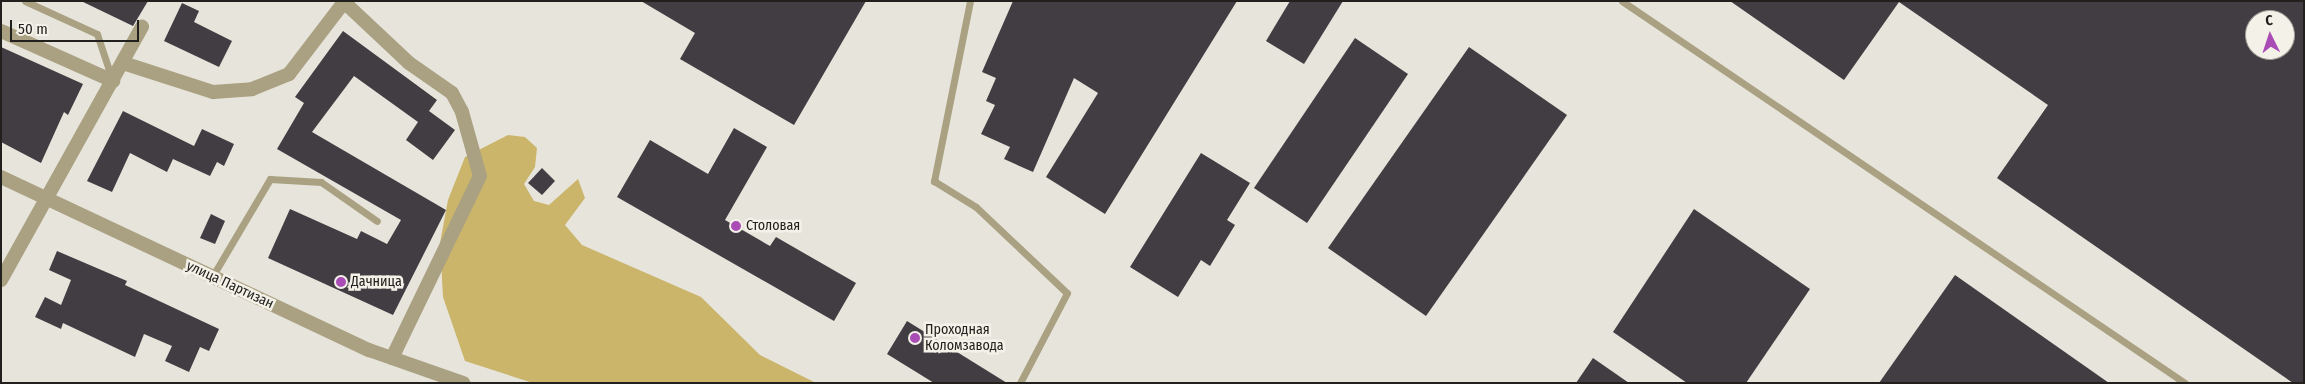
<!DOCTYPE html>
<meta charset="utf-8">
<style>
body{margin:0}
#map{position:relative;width:2305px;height:384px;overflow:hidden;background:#e7e4db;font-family:"Fira Sans Condensed",sans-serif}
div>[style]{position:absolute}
.forest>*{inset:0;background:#cbb56b}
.building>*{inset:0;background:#423d43}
.lane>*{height:7px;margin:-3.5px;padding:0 3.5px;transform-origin:3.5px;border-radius:3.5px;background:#aaa182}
.street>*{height:14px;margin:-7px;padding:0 7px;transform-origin:7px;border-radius:7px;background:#aaa182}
.dots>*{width:14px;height:14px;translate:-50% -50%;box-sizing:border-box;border:2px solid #f4f1e8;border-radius:50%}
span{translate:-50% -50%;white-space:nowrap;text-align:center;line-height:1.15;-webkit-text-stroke:5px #f4f1e8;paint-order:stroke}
.poi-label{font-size:14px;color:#21201d}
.left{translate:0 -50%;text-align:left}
.street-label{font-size:14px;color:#21201d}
.frame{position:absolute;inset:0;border:2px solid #21201d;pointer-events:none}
.north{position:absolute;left:2245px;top:10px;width:50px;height:50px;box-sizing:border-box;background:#f4f1e8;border:1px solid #a09d97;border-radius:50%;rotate:356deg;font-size:14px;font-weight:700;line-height:20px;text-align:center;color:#21201d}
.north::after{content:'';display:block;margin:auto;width:18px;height:22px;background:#a94cb5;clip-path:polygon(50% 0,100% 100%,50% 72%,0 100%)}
.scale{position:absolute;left:10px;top:20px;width:129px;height:22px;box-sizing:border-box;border:2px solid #21201d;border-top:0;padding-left:6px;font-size:15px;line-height:18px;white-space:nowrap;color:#21201d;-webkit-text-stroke:4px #f4f1e8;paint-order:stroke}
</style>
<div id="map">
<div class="forest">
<i style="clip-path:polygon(508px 135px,525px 137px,537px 148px,535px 167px,524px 184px,534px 201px,549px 205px,578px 179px,585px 198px,565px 225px,582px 245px,701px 297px,760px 355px,816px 383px,533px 383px,465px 361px,443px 297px,440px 243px,448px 200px,465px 157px)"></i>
</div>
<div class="building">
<i style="clip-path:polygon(81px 1px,148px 1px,133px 26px)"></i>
<i style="clip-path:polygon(641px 1px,866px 1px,794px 125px,680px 59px,695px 33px)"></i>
<i style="clip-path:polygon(1013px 1px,1237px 1px,1105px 214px,1046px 177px,1098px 93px,1074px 78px,1033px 172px,1004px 159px,1010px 147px,981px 134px,995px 105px,986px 101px,996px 78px,982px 72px)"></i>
<i style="clip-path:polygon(1290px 1px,1343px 1px,1304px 64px,1266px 41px)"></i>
<i style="clip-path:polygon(evenodd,1730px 1px,2304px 1px,2304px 383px,2293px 383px,1997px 178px,2048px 105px,1899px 2px,1844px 80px,1730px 1px,2255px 20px,2285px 20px,2285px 50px,2255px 50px,2255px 20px)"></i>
<i style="clip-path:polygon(182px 3px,199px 11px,194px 22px,232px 41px,219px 67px,164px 41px)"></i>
<i style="clip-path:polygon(343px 31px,437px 100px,429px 111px,455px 130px,433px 160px,406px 140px,418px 122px,354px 76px,312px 132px,446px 210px,393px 315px,268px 258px,290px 209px,357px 239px,361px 231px,387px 244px,401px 220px,277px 149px,304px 103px,295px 97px)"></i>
<i style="clip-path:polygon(1355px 38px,1408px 74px,1307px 223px,1254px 188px)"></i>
<i style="clip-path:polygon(1px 47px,83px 84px,68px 115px,64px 112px,41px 163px,1px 142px)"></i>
<i style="clip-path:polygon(1469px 47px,1567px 115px,1426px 316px,1328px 248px)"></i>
<i style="clip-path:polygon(123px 111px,194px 146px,202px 129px,234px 144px,224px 166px,217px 162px,210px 176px,173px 159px,167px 172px,130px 153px,112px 192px,87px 181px)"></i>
<i style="clip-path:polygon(734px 128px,767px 147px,725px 220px,770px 246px,776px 237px,856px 283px,834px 321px,617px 197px,650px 140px,708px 174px)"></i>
<i style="clip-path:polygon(1201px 153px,1250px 183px,1227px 220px,1235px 225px,1210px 266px,1201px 260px,1178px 297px,1130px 267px)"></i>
<i style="clip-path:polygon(542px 168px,555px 181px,542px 195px,528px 183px)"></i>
<i style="clip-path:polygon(1694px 209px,1810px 289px,1746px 383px,1687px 383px,1613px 332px)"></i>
<i style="clip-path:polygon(211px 214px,225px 221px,215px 244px,200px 238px)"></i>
<i style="clip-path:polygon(57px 251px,127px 281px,125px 285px,219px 329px,209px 351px,200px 347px,189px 372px,165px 361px,172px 346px,144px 334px,135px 357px,63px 323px,61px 329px,35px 317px,45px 297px,61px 305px,71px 280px,49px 270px)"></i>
<i style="clip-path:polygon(1955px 275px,2109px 383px,1879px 383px)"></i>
<i style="clip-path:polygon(907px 321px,1007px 383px,934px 383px,887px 354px)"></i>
<i style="clip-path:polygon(1593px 358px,1629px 383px,1576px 383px)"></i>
</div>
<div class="lane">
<i style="left:25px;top:1px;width:79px;rotate:24.6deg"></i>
<i style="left:97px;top:34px;width:47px;rotate:71.6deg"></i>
<i style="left:970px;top:1px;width:184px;rotate:101.3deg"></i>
<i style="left:934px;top:181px;width:49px;rotate:31.8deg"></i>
<i style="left:976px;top:207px;width:125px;rotate:43.4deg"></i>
<i style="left:1067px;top:293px;width:102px;rotate:117.6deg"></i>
<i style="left:1622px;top:1px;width:680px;rotate:34.16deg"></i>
<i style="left:212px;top:277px;width:114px;rotate:-59.4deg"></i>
<i style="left:270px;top:179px;width:51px;rotate:3.4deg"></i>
<i style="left:321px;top:182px;width:68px;rotate:34.9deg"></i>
</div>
<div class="street">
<i style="left:1px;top:31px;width:123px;rotate:24.1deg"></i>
<i style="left:123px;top:63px;width:95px;rotate:17.9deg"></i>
<i style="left:213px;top:92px;width:39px;rotate:-4deg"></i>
<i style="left:252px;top:89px;width:40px;rotate:-22deg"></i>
<i style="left:289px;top:74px;width:91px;rotate:-52.6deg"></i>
<i style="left:344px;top:2px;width:89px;rotate:43.2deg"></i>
<i style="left:409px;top:63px;width:52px;rotate:34.9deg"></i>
<i style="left:452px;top:93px;width:21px;rotate:62deg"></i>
<i style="left:462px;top:112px;width:66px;rotate:74.3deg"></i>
<i style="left:480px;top:176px;width:202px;rotate:115.8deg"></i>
<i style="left:1px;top:177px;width:407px;rotate:25.2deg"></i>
<i style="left:369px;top:350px;width:100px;rotate:19.3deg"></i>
<i style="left:1px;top:280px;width:290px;rotate:-60.9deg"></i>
</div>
<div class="dots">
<i style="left:736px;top:226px;background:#a94cb5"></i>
<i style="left:341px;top:282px;background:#a94cb5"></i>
<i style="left:915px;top:338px;background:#a94cb5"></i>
</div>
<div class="poi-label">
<span class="left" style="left:746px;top:226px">Столовая</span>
<span class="left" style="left:351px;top:282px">Дачница</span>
<span class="left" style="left:925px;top:338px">Проходная<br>Коломзавода</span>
</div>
<div class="street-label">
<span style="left:230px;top:285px;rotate:25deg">улица Партизан</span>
</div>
<div class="frame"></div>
<div class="north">С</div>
<div class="scale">50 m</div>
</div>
